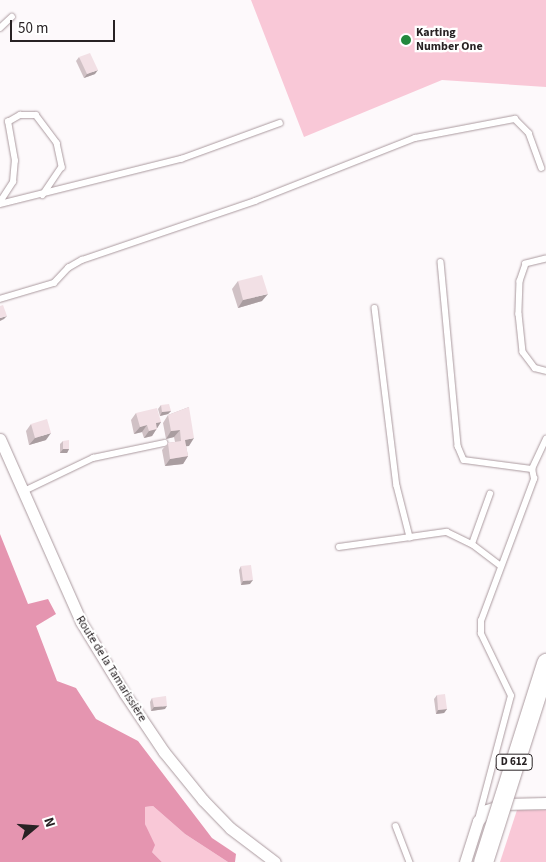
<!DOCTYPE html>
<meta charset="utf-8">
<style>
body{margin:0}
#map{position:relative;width:546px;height:862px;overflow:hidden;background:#fdf9fb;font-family:"Source Sans 3",sans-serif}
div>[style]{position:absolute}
.green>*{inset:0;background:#f9c8d7}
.water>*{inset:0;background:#e595b0}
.roads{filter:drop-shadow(0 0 1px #ab9a9f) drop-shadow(0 0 1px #ab9a9f)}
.service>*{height:5.5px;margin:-2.75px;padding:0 2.75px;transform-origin:2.75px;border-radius:2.75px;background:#fff}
.minor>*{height:11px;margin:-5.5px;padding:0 5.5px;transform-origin:5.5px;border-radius:5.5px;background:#fff}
.bridges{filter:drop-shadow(0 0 1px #ab9a9f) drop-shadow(0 0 1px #ab9a9f)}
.trunk-bridge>*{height:19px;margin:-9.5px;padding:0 9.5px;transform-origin:9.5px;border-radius:9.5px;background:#fff}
.wall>*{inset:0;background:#d0c1c5}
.shaded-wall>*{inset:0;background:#a99da0}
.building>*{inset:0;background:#f2e0e5}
.dots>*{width:14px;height:14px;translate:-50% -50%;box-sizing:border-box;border:2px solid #fff;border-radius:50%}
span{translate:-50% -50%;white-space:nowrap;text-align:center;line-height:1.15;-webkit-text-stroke:4.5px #fff;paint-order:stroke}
.shield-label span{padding:1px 4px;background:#fff;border:1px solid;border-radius:4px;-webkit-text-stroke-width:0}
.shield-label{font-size:11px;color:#282224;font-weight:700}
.poi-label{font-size:12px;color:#282224;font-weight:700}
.left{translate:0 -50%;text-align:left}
.street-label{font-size:12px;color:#282224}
.north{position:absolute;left:10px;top:802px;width:50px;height:50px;-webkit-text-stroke:4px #fff;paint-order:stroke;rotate:72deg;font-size:14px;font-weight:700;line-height:20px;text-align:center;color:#282224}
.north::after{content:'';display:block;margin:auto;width:18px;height:22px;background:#282224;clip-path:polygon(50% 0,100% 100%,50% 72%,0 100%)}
.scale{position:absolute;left:10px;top:20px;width:105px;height:22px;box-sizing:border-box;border:2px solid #282224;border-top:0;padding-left:6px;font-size:15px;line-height:18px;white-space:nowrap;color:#282224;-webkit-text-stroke:4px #fff;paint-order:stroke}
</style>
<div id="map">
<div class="green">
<i style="clip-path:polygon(251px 0,546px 0,546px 87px,442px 80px,304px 137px)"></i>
<i style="clip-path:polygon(153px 806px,185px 834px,228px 862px,162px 862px,152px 852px,145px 824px,145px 807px)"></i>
<i style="clip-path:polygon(517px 810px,546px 810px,546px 862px,500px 862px)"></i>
</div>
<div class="water">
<i style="clip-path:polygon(0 534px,28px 604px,48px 599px,56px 614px,36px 626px,57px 681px,76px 688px,96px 719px,138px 741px,212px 838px,236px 854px,235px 862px,228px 862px,185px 834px,153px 806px,145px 807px,145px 824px,155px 845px,152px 852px,162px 862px,0 862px)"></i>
</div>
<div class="roads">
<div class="service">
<i style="left:0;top:28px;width:16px;rotate:-43deg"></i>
<i style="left:0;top:202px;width:24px;rotate:-57deg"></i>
<i style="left:13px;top:182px;width:21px;rotate:-85deg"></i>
<i style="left:15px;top:161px;width:40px;rotate:-100deg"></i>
<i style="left:8px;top:122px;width:14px;rotate:-30deg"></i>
<i style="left:20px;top:115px;width:16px"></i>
<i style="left:36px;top:115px;width:35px;rotate:53deg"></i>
<i style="left:57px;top:143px;width:25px;rotate:78deg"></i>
<i style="left:62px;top:167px;width:34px;rotate:124deg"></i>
<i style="left:0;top:204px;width:187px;rotate:-14deg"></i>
<i style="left:181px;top:159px;width:105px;rotate:-20deg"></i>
<i style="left:546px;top:259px;width:21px;rotate:166deg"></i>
<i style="left:526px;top:264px;width:18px;rotate:109deg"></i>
<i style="left:520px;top:281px;width:33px;rotate:92deg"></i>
<i style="left:519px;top:314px;width:38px;rotate:84deg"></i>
<i style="left:523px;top:352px;width:20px;rotate:53deg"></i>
<i style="left:535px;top:368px;width:11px;rotate:15deg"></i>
<i style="left:441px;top:262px;width:185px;rotate:84.7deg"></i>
<i style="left:458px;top:446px;width:15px;rotate:67deg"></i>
<i style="left:464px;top:460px;width:69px;rotate:7.5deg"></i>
<i style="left:0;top:299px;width:56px;rotate:-16.5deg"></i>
<i style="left:54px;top:283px;width:21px;rotate:-47deg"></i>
<i style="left:68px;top:268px;width:16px;rotate:-30deg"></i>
<i style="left:82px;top:260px;width:183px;rotate:-18.8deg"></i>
<i style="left:255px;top:201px;width:172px;rotate:-21.5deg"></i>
<i style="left:415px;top:138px;width:102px;rotate:-10.8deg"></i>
<i style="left:515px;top:119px;width:20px;rotate:45deg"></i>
<i style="left:529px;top:133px;width:37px;rotate:70deg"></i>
<i style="left:375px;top:308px;width:179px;rotate:83deg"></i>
<i style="left:397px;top:486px;width:53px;rotate:75.7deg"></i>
<i style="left:410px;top:537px;width:37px;rotate:-8deg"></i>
<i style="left:447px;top:532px;width:28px;rotate:26deg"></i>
<i style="left:472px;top:544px;width:35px;rotate:37deg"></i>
<i style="left:22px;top:492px;width:79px;rotate:-25.6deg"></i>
<i style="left:93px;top:458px;width:73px;rotate:-11.9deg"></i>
<i style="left:472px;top:544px;width:53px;rotate:-70.2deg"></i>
<i style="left:339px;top:547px;width:72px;rotate:-8deg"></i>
<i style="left:479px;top:816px;width:124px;rotate:-75.1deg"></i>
<i style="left:511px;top:696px;width:69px;rotate:-115.8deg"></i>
<i style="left:481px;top:634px;width:13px;rotate:-90deg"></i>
<i style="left:481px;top:621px;width:152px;rotate:-69.5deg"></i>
<i style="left:534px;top:479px;width:10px;rotate:-101deg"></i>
<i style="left:532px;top:469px;width:33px;rotate:-65deg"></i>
<i style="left:396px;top:826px;width:39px;rotate:69deg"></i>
</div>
<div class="minor">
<i style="left:0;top:439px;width:200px;rotate:66.1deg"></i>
<i style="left:81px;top:622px;width:84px;rotate:58.6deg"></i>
<i style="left:125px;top:694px;width:70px;rotate:56.1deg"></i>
<i style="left:164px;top:752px;width:62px;rotate:50.9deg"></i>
<i style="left:203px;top:800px;width:39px;rotate:46deg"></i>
<i style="left:230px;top:828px;width:56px;rotate:37.1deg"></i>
<i style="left:465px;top:862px;width:43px;rotate:-72.4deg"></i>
<i style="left:478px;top:821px;width:14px;rotate:-51deg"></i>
<i style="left:487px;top:810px;width:18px;rotate:-19deg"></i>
<i style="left:504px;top:804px;width:42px;rotate:-1.4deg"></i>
</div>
</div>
<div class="bridges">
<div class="trunk-bridge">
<i style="left:483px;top:862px;width:209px;rotate:-72.4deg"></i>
</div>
</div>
<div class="wall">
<i style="clip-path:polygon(79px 57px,95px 74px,84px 78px,76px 61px)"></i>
<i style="clip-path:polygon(238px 281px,262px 301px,238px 308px,232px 289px)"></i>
<i style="clip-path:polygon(161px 405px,171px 411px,168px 414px,160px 416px,158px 409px)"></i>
<i style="clip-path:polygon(189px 407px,189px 446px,186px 446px,188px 456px,183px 464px,165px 466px,162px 450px,168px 443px,175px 442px,174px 437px,166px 439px,163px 423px,168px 415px)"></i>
<i style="clip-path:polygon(136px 413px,161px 422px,152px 436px,144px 438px,142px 432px,134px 434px,131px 420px)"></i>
<i style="clip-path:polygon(31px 424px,46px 440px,29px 445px,26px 431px)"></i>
<i style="clip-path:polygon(63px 441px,69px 449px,67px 453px,60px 453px,60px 444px)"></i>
<i style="clip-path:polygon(241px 566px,250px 584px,241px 585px,239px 570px)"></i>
<i style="clip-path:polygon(437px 695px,447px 709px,444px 713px,436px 714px,434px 699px)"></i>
<i style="clip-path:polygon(152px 698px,165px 709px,151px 711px,150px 702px)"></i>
</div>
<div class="shaded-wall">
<i style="clip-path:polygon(98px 70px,95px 74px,84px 78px,87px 74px)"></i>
<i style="clip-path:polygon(268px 294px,262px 301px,238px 308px,243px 300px)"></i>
<i style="clip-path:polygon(7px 316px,4px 319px,0 321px,0 318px)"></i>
<i style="clip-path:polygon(171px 411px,168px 414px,160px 416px,162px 412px)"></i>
<i style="clip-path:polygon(161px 422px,152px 436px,144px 438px,149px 431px,156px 423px)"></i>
<i style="clip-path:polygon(147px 425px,142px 432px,134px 434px,140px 427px)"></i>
<i style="clip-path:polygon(180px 430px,174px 437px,166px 439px,171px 431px)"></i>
<i style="clip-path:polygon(51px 433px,46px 440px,29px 445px,35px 438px)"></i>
<i style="clip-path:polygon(194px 438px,189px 446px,180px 447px,185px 440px)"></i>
<i style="clip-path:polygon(63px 449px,69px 449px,67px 453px,60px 453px)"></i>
<i style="clip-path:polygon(188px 456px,183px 464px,165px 466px,170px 459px)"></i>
<i style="clip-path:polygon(253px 580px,250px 584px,241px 585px,243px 581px)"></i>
<i style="clip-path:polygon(167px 706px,165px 709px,151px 711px,154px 707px)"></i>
<i style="clip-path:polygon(447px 709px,444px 713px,436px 714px,438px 710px)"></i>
</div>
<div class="building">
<i style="clip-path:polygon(90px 53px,98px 70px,87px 74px,79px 57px)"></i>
<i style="clip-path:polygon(262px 275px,268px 294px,243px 300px,238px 281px)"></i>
<i style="clip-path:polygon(3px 305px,7px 316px,0 318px,0 306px)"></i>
<i style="clip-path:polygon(169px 404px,171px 411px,162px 412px,161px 405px)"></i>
<i style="clip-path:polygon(189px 407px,194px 438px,185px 440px,188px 456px,170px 459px,168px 443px,181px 441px,180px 430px,171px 431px,168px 415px)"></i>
<i style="clip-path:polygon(157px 408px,161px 422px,156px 423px,157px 429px,149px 431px,147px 425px,140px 427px,136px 413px)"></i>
<i style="clip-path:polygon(47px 419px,51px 433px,35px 438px,31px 424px)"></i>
<i style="clip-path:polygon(69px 440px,69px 449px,63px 449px,63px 441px)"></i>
<i style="clip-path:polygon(251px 565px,253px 580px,243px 581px,241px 566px)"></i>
<i style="clip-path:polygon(445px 694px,447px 709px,438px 710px,437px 695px)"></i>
<i style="clip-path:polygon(166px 696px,167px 706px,154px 707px,152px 698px)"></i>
</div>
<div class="dots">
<i style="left:406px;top:40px;background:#23883d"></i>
</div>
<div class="shield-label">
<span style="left:514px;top:762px">D 612</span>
</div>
<div class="poi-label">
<span class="left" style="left:416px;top:40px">Karting<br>Number One</span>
</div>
<div class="street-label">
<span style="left:111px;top:669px;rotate:58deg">Route de la Tamarissière</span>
</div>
<div class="north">N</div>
<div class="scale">50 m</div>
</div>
